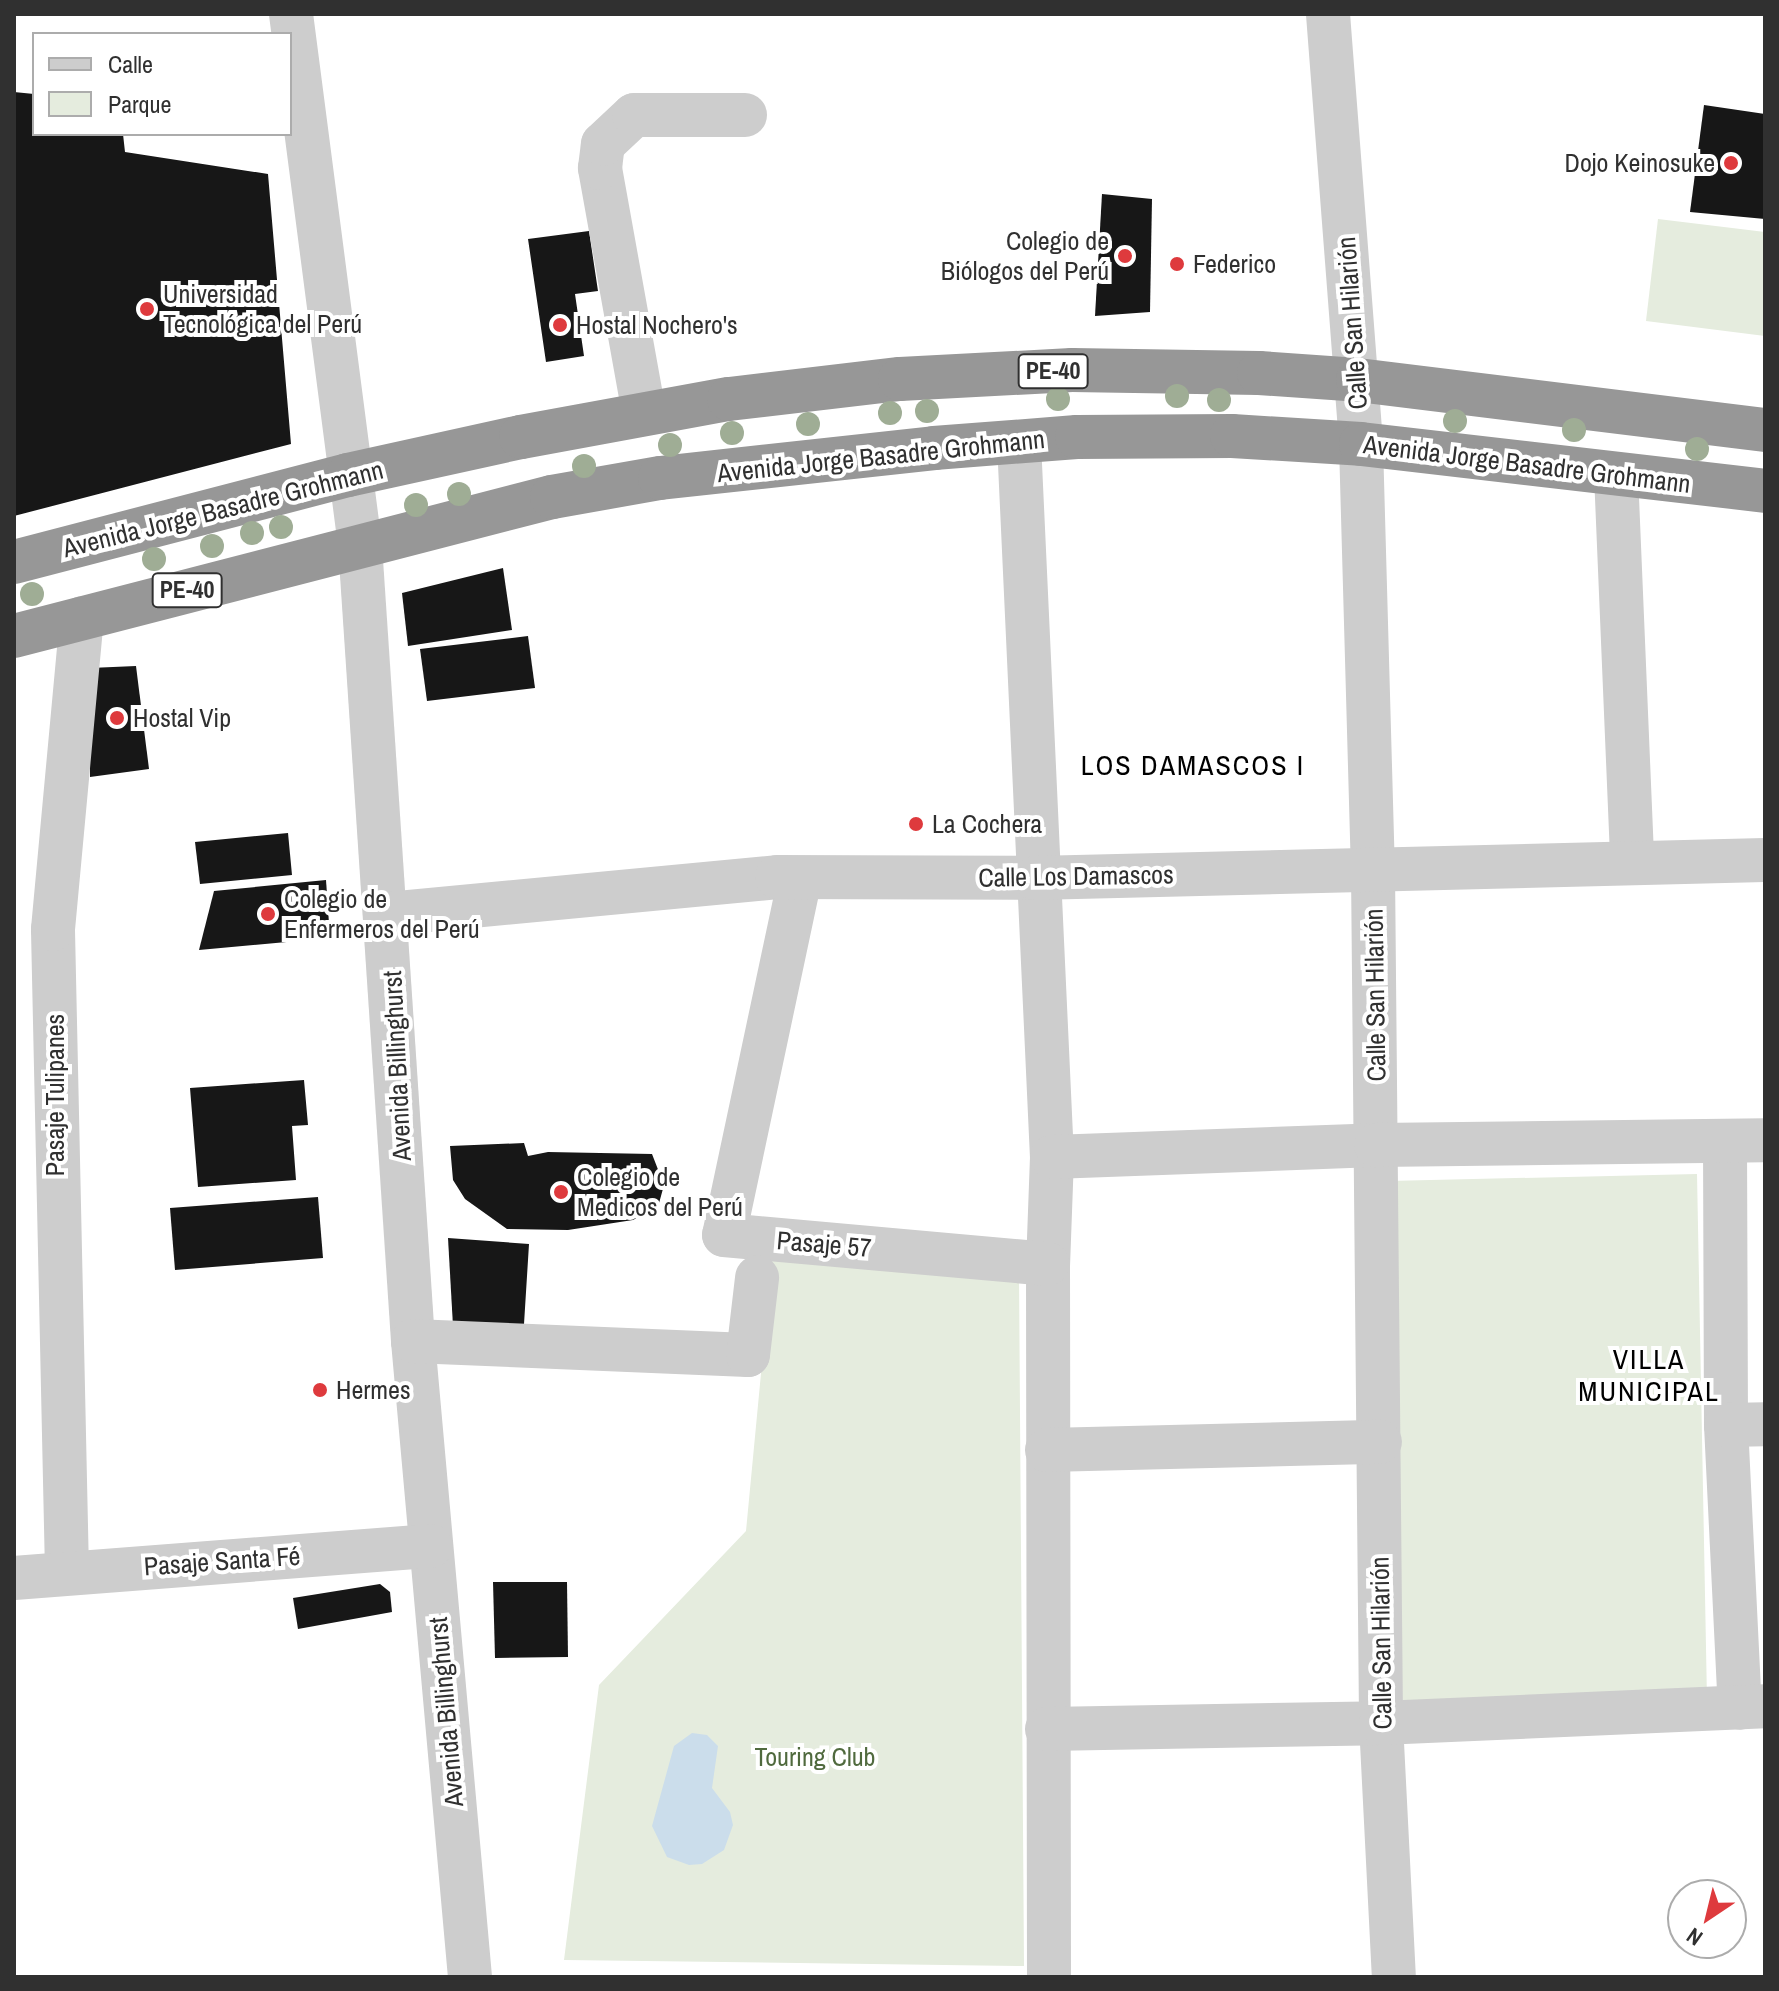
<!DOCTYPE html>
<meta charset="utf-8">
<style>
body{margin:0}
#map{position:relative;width:1779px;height:1991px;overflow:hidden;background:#fff;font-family:"Archivo Narrow",sans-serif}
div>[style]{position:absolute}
.green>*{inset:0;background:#e5ecde}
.water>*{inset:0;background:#cbddeb}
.building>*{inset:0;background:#171717}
.minor>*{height:44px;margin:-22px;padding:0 22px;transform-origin:22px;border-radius:22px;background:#cdcdcd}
.highway>*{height:44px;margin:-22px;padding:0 22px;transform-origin:22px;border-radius:22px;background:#979797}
.trees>*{width:24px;height:24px;margin:-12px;border-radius:50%;background:#9fad95}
.dots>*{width:22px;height:22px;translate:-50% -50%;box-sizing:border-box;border:4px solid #fff;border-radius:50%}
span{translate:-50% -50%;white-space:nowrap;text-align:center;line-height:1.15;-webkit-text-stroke:8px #fff;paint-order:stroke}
.shield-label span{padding:2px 6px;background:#fff;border:2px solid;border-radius:6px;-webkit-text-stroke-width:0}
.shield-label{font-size:24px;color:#303030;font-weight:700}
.poi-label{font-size:26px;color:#303030}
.right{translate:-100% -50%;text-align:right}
.left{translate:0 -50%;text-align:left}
.street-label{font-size:26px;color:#303030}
.park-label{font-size:26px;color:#506a3e}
.neighbourhood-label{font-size:28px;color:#000;letter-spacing:2px}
.frame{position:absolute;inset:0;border:16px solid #303030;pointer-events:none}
.legend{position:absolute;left:32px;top:32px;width:260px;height:104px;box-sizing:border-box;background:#fff;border:2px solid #acacac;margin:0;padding:10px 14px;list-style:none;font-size:24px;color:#303030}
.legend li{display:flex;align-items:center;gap:16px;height:40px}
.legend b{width:40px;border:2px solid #acacac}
.north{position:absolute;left:1667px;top:1879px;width:80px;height:80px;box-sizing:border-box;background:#fff;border:2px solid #acacac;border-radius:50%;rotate:215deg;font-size:22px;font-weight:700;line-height:32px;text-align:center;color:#303030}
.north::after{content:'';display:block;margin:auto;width:28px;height:36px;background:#de3a3d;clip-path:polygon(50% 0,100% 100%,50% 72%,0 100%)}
</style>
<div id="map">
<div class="green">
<i style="clip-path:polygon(1658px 219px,1765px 232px,1765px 336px,1646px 321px)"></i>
<i style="clip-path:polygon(1697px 1174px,1707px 1700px,1402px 1706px,1388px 1181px)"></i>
<i style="clip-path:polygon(772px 1258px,1019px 1273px,1024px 1966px,564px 1960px,599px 1685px,746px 1531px)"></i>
</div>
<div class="water">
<i style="clip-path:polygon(692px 1733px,707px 1735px,718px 1746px,712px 1788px,730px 1812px,733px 1825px,724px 1850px,702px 1864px,689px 1865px,667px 1857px,652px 1826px,674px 1746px)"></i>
</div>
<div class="building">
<i style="clip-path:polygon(14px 92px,34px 94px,34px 134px,123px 134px,125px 152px,268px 174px,291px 444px,14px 516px)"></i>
<i style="clip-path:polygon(1704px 105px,1765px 114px,1765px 219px,1690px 212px)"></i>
<i style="clip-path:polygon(1102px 194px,1152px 199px,1150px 312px,1095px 316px)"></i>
<i style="clip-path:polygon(589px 231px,598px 291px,575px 294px,584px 356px,546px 362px,528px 239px)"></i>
<i style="clip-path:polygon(503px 568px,512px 630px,408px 646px,402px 593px)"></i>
<i style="clip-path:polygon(528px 636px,535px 688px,427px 701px,420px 649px)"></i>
<i style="clip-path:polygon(136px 666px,149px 769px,90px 777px,90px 668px)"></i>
<i style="clip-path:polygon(288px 833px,292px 875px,200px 884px,195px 842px)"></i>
<i style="clip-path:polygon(326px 880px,330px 938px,199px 950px,214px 891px)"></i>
<i style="clip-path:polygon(304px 1080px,308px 1125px,292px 1126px,296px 1180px,198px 1187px,190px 1088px)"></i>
<i style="clip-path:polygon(524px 1143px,528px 1156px,548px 1152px,652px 1154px,664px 1185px,658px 1207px,633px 1220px,568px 1230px,507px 1229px,465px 1199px,453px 1180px,450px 1146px)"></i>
<i style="clip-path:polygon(318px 1197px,323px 1258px,175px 1270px,170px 1208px)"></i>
<i style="clip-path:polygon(448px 1238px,529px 1244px,524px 1324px,453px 1326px)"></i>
<i style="clip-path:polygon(493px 1582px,567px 1582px,568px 1657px,495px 1658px)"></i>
<i style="clip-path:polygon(380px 1584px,390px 1592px,392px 1612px,298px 1629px,293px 1598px)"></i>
</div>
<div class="minor">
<i style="left:291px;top:14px;width:535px;rotate:82.6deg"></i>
<i style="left:360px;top:545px;width:798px;rotate:86.19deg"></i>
<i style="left:413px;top:1341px;width:639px;rotate:84.88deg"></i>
<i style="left:1328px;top:14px;width:431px;rotate:85.6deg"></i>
<i style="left:1361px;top:444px;width:426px;rotate:88.4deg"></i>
<i style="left:1373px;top:870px;width:853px;rotate:89.46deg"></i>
<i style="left:1381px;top:1723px;width:254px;rotate:87.1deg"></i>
<i style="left:644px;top:413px;width:249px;rotate:-100.2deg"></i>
<i style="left:600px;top:168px;width:24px;rotate:-83deg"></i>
<i style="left:603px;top:144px;width:42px;rotate:-43.1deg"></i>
<i style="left:634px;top:115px;width:111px"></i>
<i style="left:1019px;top:442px;width:716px;rotate:87.36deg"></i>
<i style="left:1052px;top:1157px;width:107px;rotate:92.1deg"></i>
<i style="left:1048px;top:1264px;width:713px;rotate:89.92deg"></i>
<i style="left:1616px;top:474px;width:388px;rotate:87.6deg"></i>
<i style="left:800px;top:878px;width:365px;rotate:102deg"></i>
<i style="left:724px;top:1235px;width:325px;rotate:5.1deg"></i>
<i style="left:388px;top:914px;width:391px;rotate:-5.4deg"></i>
<i style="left:777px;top:877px;width:258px;rotate:0.2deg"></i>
<i style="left:1035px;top:878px;width:730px;rotate:-1.41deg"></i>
<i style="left:1725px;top:1141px;width:284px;rotate:89.8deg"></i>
<i style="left:1726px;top:1425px;width:283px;rotate:87.2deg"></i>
<i style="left:1052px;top:1157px;width:324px;rotate:-2.1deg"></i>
<i style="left:1376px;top:1145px;width:389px;rotate:-0.7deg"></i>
<i style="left:413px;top:1341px;width:335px;rotate:2.4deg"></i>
<i style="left:748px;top:1355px;width:78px;rotate:-83.3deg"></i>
<i style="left:1726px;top:1425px;width:39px;rotate:-1deg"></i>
<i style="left:1047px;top:1450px;width:333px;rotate:-1.4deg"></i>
<i style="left:67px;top:1572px;width:643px;rotate:-91.25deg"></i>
<i style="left:53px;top:929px;width:312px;rotate:-84.7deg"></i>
<i style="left:14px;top:1578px;width:418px;rotate:-4.4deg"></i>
<i style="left:1047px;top:1729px;width:334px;rotate:-1deg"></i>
<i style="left:1381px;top:1723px;width:384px;rotate:-2.5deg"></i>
</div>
<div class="highway">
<i style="left:14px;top:562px;width:345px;rotate:-14.6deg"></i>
<i style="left:348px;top:475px;width:177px;rotate:-12.4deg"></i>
<i style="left:521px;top:437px;width:211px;rotate:-10.4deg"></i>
<i style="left:729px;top:399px;width:172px;rotate:-6.7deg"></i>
<i style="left:900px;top:379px;width:172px;rotate:-3deg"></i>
<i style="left:1072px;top:370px;width:187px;rotate:0.9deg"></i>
<i style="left:1259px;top:373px;width:99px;rotate:4deg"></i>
<i style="left:1358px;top:380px;width:410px;rotate:7deg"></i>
<i style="left:14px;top:636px;width:556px;rotate:-14.49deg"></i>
<i style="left:552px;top:497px;width:110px;rotate:-10deg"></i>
<i style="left:660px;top:478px;width:276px;rotate:-6.2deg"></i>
<i style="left:934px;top:448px;width:143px;rotate:-4.4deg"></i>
<i style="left:1077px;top:437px;width:155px;rotate:-0.4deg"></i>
<i style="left:1232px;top:436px;width:129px;rotate:3.5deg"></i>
<i style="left:1361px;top:444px;width:407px;rotate:6.6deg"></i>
</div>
<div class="trees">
<i style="left:1177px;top:396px"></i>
<i style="left:1058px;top:399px"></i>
<i style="left:1219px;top:400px"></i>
<i style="left:927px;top:411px"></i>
<i style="left:890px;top:413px"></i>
<i style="left:1455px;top:421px"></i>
<i style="left:808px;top:424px"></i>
<i style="left:1574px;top:430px"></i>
<i style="left:732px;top:433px"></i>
<i style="left:670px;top:445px"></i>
<i style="left:1697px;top:449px"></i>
<i style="left:584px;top:466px"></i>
<i style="left:459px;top:494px"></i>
<i style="left:416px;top:505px"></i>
<i style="left:281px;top:527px"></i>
<i style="left:252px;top:533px"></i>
<i style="left:212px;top:546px"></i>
<i style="left:154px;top:559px"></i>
<i style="left:32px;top:594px"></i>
</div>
<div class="dots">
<i style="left:1731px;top:163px;background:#de3a3d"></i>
<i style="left:1125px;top:256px;background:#de3a3d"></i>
<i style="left:1177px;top:264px;background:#de3a3d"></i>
<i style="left:147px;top:309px;background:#de3a3d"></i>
<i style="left:560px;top:325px;background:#de3a3d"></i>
<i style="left:117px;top:718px;background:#de3a3d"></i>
<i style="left:916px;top:824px;background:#de3a3d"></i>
<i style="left:268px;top:914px;background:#de3a3d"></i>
<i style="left:561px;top:1192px;background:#de3a3d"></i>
<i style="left:320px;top:1390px;background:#de3a3d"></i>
</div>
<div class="shield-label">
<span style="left:1053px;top:371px">PE-40</span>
<span style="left:187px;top:590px">PE-40</span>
</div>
<div class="poi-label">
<span class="right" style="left:1715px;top:163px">Dojo Keinosuke</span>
<span class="right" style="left:1109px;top:256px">Colegio de<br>Biólogos del Perú</span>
<span class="left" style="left:1193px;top:264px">Federico</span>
<span class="left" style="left:163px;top:309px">Universidad<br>Tecnológica del Perú</span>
<span class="left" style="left:576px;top:325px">Hostal Nochero's</span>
<span class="left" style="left:133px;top:718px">Hostal Vip</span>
<span class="left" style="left:932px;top:824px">La Cochera</span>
<span class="left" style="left:284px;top:914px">Colegio de<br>Enfermeros del Perú</span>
<span class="left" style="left:577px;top:1192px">Colegio de<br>Medicos del Perú</span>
<span class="left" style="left:336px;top:1390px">Hermes</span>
</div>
<div class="street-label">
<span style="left:1352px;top:323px;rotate:-94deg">Calle San Hilarión</span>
<span style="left:881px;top:456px;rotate:-6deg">Avenida Jorge Basadre Grohmann</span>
<span style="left:1527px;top:464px;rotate:7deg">Avenida Jorge Basadre Grohmann</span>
<span style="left:223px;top:509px;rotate:-14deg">Avenida Jorge Basadre Grohmann</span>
<span style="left:1076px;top:876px;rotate:-1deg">Calle Los Damascos</span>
<span style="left:1375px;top:995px;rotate:-91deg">Calle San Hilarión</span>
<span style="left:397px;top:1066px;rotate:-93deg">Avenida Billinghurst</span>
<span style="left:55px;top:1095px;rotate:-90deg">Pasaje Tulipanes</span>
<span style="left:824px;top:1244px;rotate:5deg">Pasaje 57</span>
<span style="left:222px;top:1561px;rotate:-4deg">Pasaje Santa Fé</span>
<span style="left:1381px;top:1643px;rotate:-91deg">Calle San Hilarión</span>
<span style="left:446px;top:1712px;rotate:-95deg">Avenida Billinghurst</span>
</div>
<div class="park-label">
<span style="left:815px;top:1757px">Touring Club</span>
</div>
<div class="neighbourhood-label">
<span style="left:1193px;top:765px">LOS DAMASCOS I</span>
<span style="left:1649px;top:1375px">VILLA<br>MUNICIPAL</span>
</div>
<div class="frame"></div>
<ul class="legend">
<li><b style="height:10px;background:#cdcdcd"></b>Calle</li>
<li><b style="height:22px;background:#e5ecde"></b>Parque</li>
</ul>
<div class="north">N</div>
</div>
